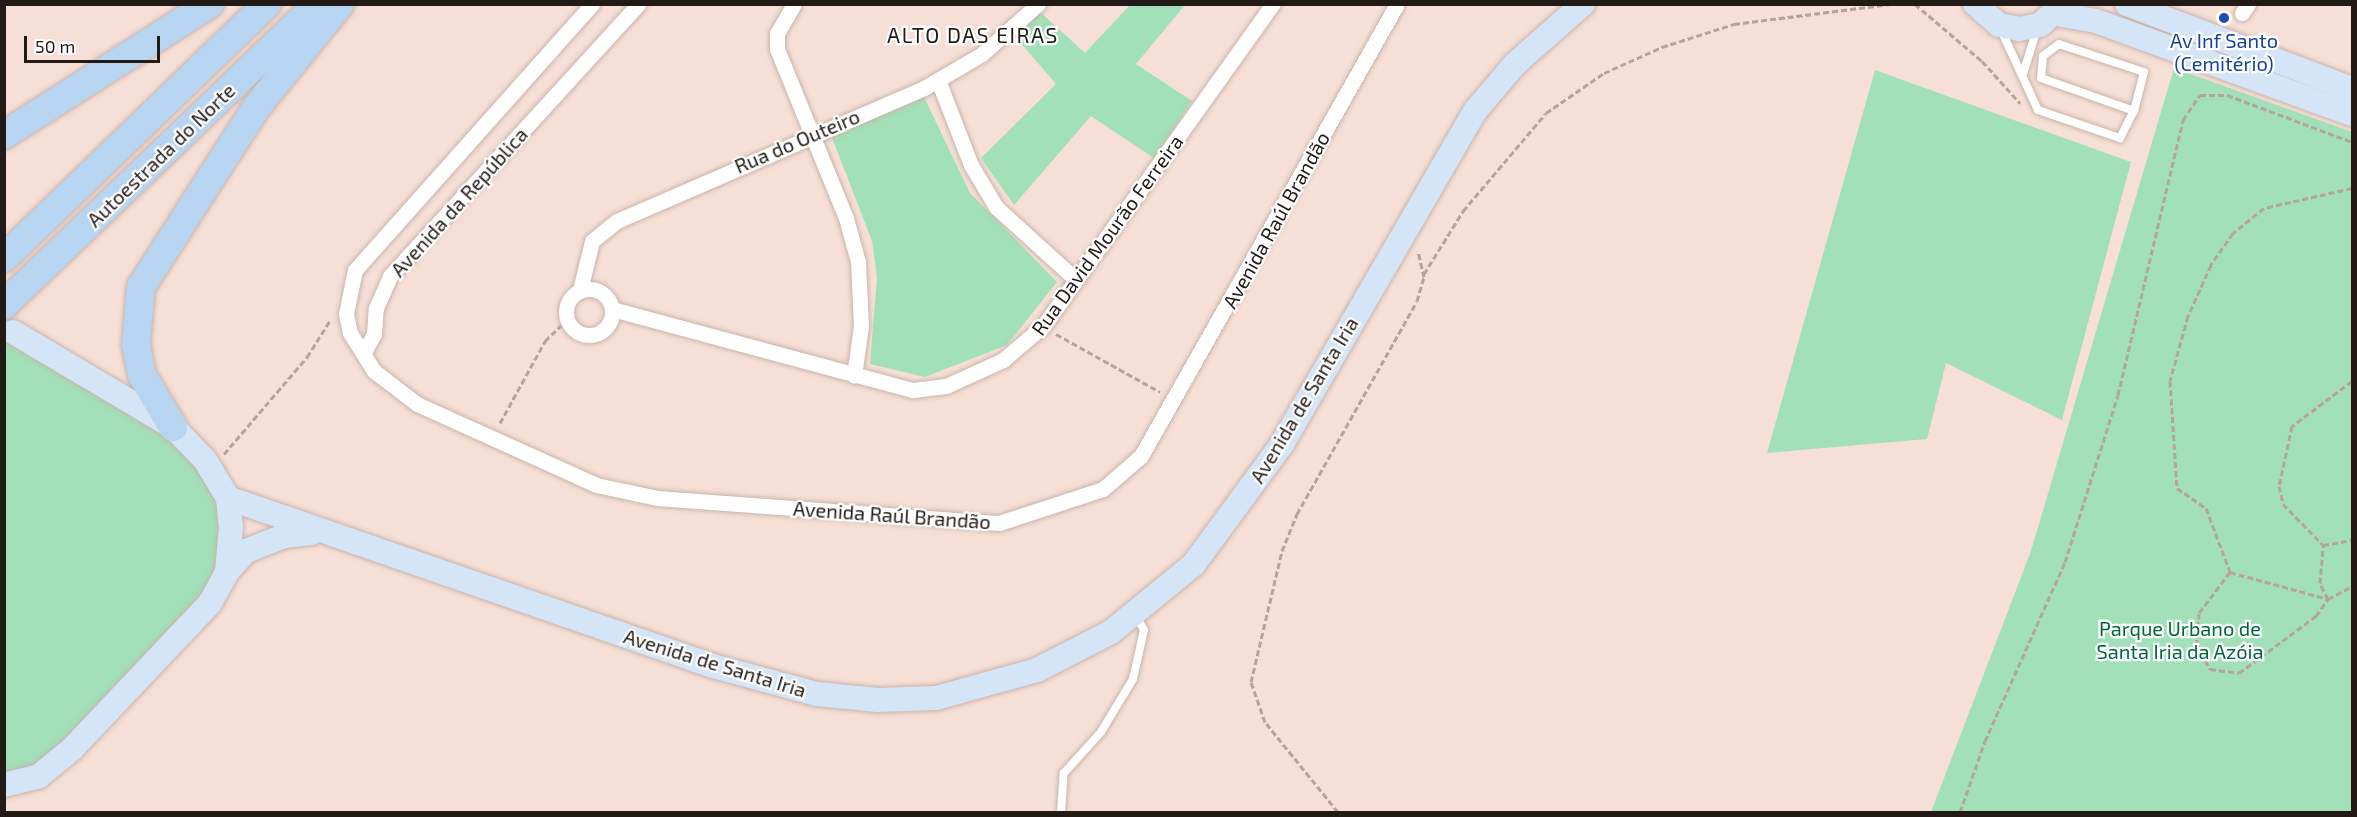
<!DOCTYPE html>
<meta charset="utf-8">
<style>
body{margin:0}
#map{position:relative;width:2357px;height:817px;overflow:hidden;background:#f6dfd6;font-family:"Exo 2",sans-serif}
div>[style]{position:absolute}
.green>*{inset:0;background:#a2e0b9}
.path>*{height:3px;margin-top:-1.5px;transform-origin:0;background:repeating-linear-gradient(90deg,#b5a39c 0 6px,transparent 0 9px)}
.roads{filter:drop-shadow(0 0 2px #c9b4ab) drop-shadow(0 0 2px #c9b4ab)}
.lane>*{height:8px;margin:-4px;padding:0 4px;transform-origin:4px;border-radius:4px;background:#fff}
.street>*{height:15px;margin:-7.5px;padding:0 7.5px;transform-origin:7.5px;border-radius:7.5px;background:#fff}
.street>.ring{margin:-7.5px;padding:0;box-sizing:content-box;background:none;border:15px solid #fff;border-radius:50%}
.primary>*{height:24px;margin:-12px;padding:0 12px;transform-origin:12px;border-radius:12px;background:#d4e5f7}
.highway>*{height:28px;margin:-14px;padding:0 14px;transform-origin:14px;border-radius:14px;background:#b7d4f1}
.dots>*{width:16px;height:16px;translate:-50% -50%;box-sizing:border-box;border:3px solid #fff;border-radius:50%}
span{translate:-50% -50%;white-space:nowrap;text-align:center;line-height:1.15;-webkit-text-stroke:4.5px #fff;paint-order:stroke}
.transit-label{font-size:20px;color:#164399}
.street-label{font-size:20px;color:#221a17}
.park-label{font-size:20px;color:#00683c}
.neighbourhood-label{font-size:21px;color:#221a17;letter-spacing:1.5px}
.frame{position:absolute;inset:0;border:6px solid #221a17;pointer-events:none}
.scale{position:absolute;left:24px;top:36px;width:136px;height:27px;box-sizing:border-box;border:3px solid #221a17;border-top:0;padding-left:8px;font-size:18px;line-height:21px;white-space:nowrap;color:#221a17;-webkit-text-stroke:4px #fff;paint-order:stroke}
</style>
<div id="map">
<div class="green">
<i style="clip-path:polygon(1130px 5px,1185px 5px,1136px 64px,1192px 101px,1154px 158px,1091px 116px,1014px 205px,981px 158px,1056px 84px,1013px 34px,1039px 11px,1085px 53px)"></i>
<i style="clip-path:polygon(2174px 68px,2352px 132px,2352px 812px,1931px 812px,2031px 551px)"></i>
<i style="clip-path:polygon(1875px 70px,2131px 162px,2062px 420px,1946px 363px,1927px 439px,1767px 453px)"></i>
<i style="clip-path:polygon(924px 97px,970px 193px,1057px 282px,1007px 345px,925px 377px,870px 364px,877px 277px,872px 241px,829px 130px)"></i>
<i style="clip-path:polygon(6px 339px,167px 435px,198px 464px,216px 500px,220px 538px,214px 573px,193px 609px,66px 744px,35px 766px,5px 773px)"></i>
</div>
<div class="path">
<i style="left:1915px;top:4px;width:88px;rotate:40.4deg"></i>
<i style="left:1982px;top:61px;width:57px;rotate:47.9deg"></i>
<i style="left:2352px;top:188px;width:90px;rotate:167.2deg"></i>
<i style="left:2264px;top:208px;width:40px;rotate:141deg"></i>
<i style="left:2233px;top:233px;width:39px;rotate:125deg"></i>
<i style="left:2211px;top:265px;width:56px;rotate:114.3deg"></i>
<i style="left:2188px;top:316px;width:67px;rotate:105.5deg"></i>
<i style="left:2170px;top:381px;width:107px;rotate:86.3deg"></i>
<i style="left:2177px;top:488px;width:35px;rotate:35deg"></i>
<i style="left:2206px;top:508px;width:68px;rotate:69.4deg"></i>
<i style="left:2230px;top:572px;width:102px;rotate:15.4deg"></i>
<i style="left:2328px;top:599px;width:27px;rotate:-28deg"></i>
<i style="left:1424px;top:274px;width:74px;rotate:-58.2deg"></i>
<i style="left:1463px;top:211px;width:128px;rotate:-49.7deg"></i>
<i style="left:1546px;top:113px;width:70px;rotate:-34.6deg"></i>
<i style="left:1604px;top:73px;width:64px;rotate:-24.1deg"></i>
<i style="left:1662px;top:47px;width:76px;rotate:-17.7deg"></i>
<i style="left:1734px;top:24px;width:158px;rotate:-7.3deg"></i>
<i style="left:1056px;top:334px;width:119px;rotate:29.1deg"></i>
<i style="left:2352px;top:381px;width:75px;rotate:143.1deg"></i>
<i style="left:2292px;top:426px;width:61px;rotate:102.2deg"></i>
<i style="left:2279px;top:486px;width:18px;rotate:77deg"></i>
<i style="left:2283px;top:504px;width:57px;rotate:45.7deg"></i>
<i style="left:2323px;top:545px;width:29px;rotate:-10deg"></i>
<i style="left:500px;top:423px;width:94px;rotate:-61.2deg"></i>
<i style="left:545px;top:341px;width:30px;rotate:-44deg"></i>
<i style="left:224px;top:454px;width:128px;rotate:-49.4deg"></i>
<i style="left:307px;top:357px;width:45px;rotate:-57.7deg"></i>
<i style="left:2230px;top:572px;width:51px;rotate:127.1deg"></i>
<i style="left:2199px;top:613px;width:31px;rotate:94deg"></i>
<i style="left:2197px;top:644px;width:28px;rotate:63deg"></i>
<i style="left:2210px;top:669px;width:29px;rotate:8deg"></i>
<i style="left:2239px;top:673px;width:96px;rotate:-36.5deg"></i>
<i style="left:2316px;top:616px;width:21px;rotate:-55deg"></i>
<i style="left:2328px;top:599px;width:18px;rotate:-117deg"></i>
<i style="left:2320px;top:583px;width:38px;rotate:-85deg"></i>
<i style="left:1338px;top:812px;width:116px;rotate:-129deg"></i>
<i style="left:1265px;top:722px;width:42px;rotate:-109.3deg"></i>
<i style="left:1251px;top:682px;width:135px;rotate:-76.7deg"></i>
<i style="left:1282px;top:551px;width:40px;rotate:-68deg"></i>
<i style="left:1297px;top:514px;width:244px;rotate:-60.6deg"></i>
<i style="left:1417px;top:301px;width:25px;rotate:-74deg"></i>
<i style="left:1424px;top:277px;width:27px;rotate:-103deg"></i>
<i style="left:1960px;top:812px;width:75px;rotate:-70.6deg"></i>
<i style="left:1985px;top:741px;width:196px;rotate:-65.9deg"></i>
<i style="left:2065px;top:562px;width:175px;rotate:-72.4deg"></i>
<i style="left:2118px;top:395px;width:283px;rotate:-76.7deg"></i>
<i style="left:2183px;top:120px;width:30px;rotate:-56deg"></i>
<i style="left:2200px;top:95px;width:27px"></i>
<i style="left:2227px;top:95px;width:134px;rotate:20.6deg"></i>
</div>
<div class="roads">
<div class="lane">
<i style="left:2001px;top:30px;width:88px;rotate:65.2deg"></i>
<i style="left:2038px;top:110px;width:87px;rotate:18.9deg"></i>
<i style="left:2120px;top:138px;width:30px;rotate:-63deg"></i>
<i style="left:2134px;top:111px;width:40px;rotate:-75.6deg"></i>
<i style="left:2144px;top:72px;width:89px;rotate:-161.8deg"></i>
<i style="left:2059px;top:44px;width:20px;rotate:143deg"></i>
<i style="left:2043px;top:56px;width:22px;rotate:95deg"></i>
<i style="left:2041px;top:78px;width:99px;rotate:19.5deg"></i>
<i style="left:2023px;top:74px;width:44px;rotate:-72.8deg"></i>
<i style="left:1061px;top:812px;width:39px;rotate:-86deg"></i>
<i style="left:1064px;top:773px;width:55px;rotate:-47.9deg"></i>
<i style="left:1101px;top:732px;width:62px;rotate:-58.9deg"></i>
<i style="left:1133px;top:679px;width:50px;rotate:-77.3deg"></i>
<i style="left:1144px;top:630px;width:16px;rotate:-120deg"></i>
</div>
<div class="street">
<i style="left:592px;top:4px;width:356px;rotate:131.7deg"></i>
<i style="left:355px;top:270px;width:45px;rotate:101.6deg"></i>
<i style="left:346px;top:314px;width:19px;rotate:78deg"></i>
<i style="left:350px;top:333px;width:45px;rotate:57.7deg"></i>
<i style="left:374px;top:371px;width:54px;rotate:37.5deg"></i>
<i style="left:417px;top:404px;width:196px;rotate:24.3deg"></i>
<i style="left:596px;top:485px;width:62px;rotate:12deg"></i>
<i style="left:657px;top:498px;width:343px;rotate:4.2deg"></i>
<i style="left:999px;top:523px;width:109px;rotate:-18.1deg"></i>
<i style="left:1103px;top:489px;width:50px;rotate:-41deg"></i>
<i style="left:1141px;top:456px;width:519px;rotate:-60.47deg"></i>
<i style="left:794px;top:4px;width:34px;rotate:120deg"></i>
<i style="left:777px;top:33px;width:16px;rotate:90deg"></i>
<i style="left:777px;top:49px;width:183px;rotate:67.8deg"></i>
<i style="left:846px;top:218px;width:46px;rotate:74.7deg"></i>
<i style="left:858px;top:262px;width:64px;rotate:87.3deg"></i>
<i style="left:861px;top:326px;width:50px;rotate:98deg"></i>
<i style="left:2242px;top:13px;width:11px;rotate:-56deg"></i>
<i style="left:938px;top:80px;width:91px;rotate:68.8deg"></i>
<i style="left:971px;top:165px;width:49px;rotate:59.2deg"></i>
<i style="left:996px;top:207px;width:107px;rotate:42.3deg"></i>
<i class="ring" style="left:566px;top:289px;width:31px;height:31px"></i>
<i style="left:580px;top:290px;width:50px;rotate:-76.2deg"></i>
<i style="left:592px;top:241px;width:32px;rotate:-39deg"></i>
<i style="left:617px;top:221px;width:335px;rotate:-23.4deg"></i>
<i style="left:924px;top:88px;width:67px;rotate:-30.4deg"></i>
<i style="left:982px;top:54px;width:75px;rotate:-41.8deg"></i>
<i style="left:612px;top:309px;width:312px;rotate:15.1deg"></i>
<i style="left:913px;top:390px;width:33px;rotate:-7deg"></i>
<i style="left:946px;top:386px;width:63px;rotate:-24.5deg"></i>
<i style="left:1003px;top:360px;width:52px;rotate:-40.4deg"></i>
<i style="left:1043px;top:326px;width:396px;rotate:-54.5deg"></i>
<i style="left:364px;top:352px;width:21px;rotate:-61deg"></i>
<i style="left:374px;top:334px;width:26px;rotate:-86deg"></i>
<i style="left:376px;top:308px;width:35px;rotate:-66deg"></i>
<i style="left:390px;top:276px;width:368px;rotate:-47.6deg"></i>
</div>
<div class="primary">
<i style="left:1975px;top:4px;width:32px;rotate:41deg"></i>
<i style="left:1999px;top:25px;width:20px;rotate:11deg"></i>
<i style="left:2019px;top:29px;width:21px;rotate:-11deg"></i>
<i style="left:2040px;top:25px;width:31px;rotate:-42deg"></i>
<i style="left:2127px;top:4px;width:241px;rotate:20.7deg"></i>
<i style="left:2057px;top:14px;width:40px;rotate:10deg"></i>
<i style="left:2096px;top:21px;width:272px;rotate:20deg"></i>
<i style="left:228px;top:498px;width:513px;rotate:19.11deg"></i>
<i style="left:713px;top:666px;width:108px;rotate:15.1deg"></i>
<i style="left:817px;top:694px;width:61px;rotate:5.6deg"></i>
<i style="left:878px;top:700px;width:58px;rotate:-2deg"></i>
<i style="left:936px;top:698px;width:105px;rotate:-15.5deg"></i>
<i style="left:1037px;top:670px;width:83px;rotate:-27.2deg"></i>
<i style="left:1111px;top:632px;width:107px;rotate:-39.3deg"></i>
<i style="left:1194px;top:564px;width:149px;rotate:-53.7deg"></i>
<i style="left:1282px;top:444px;width:386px;rotate:-59.9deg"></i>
<i style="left:1476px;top:110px;width:60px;rotate:-49.7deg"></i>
<i style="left:1515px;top:64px;width:91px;rotate:-41.4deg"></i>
<i style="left:227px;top:572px;width:28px;rotate:-48deg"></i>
<i style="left:246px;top:551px;width:41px;rotate:-21.5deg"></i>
<i style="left:284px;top:536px;width:27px;rotate:-6deg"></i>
<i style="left:4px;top:785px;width:36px;rotate:-14deg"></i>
<i style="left:39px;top:776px;width:43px;rotate:-39.3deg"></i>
<i style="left:72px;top:749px;width:201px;rotate:-46.6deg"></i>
<i style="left:210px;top:603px;width:35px;rotate:-61deg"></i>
<i style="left:227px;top:572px;width:45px;rotate:-84.9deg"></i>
<i style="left:231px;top:527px;width:29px;rotate:-96deg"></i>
<i style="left:228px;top:498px;width:44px;rotate:-121.2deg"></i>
<i style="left:205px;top:460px;width:46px;rotate:-134.1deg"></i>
<i style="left:173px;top:427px;width:186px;rotate:-149.3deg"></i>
</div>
<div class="highway">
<i style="left:4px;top:135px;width:244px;rotate:-32.5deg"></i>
<i style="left:4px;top:258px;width:366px;rotate:-44deg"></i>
<i style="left:4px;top:305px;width:424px;rotate:-43.8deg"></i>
<i style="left:173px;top:427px;width:61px;rotate:-120.8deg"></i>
<i style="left:142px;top:375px;width:31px;rotate:-101deg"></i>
<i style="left:136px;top:345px;width:58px;rotate:-85.1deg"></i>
<i style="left:141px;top:287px;width:213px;rotate:-57.3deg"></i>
<i style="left:256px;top:108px;width:134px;rotate:-51.1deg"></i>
</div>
</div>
<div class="dots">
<i style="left:2224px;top:18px;background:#1a4fb4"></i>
</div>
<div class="transit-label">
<span style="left:2224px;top:52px">Av Inf Santo<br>(Cemitério)</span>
</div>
<div class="street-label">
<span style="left:797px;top:141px;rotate:-23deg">Rua do Outeiro</span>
<span style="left:161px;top:155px;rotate:-44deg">Autoestrada do Norte</span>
<span style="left:459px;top:202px;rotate:-48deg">Avenida da República</span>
<span style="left:1276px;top:220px;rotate:-61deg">Avenida Raúl Brandão</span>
<span style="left:1107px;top:235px;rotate:-54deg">Rua David Mourão Ferreira</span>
<span style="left:1304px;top:400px;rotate:-59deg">Avenida de Santa Iria</span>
<span style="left:892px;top:515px;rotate:4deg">Avenida Raúl Brandão</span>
<span style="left:715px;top:663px;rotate:17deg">Avenida de Santa Iria</span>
</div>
<div class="park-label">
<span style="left:2180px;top:640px">Parque Urbano de<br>Santa Iria da Azóia</span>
</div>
<div class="neighbourhood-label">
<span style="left:973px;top:35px">ALTO DAS EIRAS</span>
</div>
<div class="frame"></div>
<div class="scale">50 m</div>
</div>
